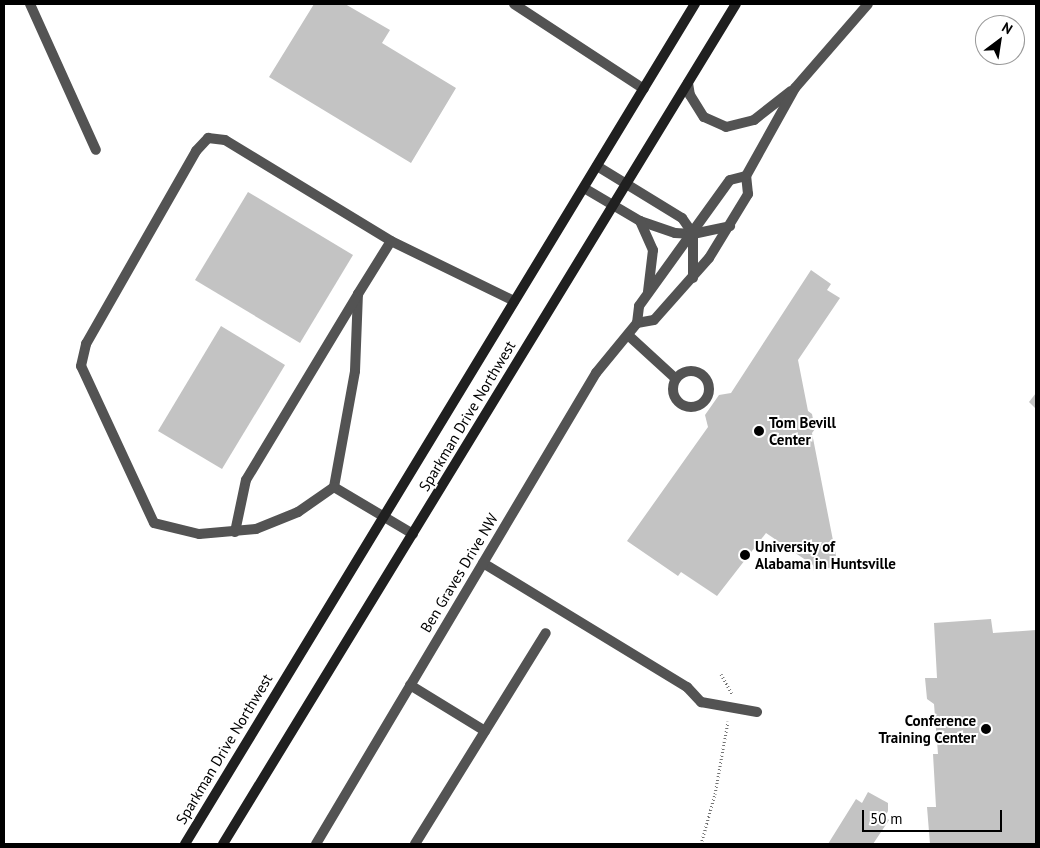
<!DOCTYPE html>
<style>
body{margin:0}
#map{position:relative;width:1040px;height:848px;overflow:hidden;background:#fff;font-family:"PT Sans",sans-serif}
div>[style]{position:absolute}
.building>*{inset:0;background:#c3c3c3}
.path>*{height:3px;margin-top:-1.5px;transform-origin:0;background:repeating-linear-gradient(90deg,#757575 0 1px,transparent 0 3.5px)}
.service>*{height:10px;margin:-5px;padding:0 5px;transform-origin:5px;border-radius:5px;background:#535353}
.service>.ring{margin:-5px;padding:0;box-sizing:content-box;background:none;border:10px solid #535353;border-radius:50%}
.minor>*{height:10px;margin:-5px;padding:0 5px;transform-origin:5px;border-radius:5px;background:#535353}
.secondary>*{height:10px;margin:-5px;padding:0 5px;transform-origin:5px;border-radius:5px;background:#202020}
.dots>*{width:14px;height:14px;translate:-50% -50%;box-sizing:border-box;border:2px solid #fff;border-radius:50%}
span{translate:-50% -50%;white-space:nowrap;text-align:center;line-height:1.15;-webkit-text-stroke:4px #fff;paint-order:stroke}
.street-label{font-size:15px;color:#000}
.poi-label{font-size:15px;color:#000;font-weight:700}
.left{translate:0 -50%;text-align:left}
.right{translate:-100% -50%;text-align:right}
.frame{position:absolute;inset:0;border:5px solid #000;pointer-events:none}
.north{position:absolute;left:975px;top:15px;width:50px;height:50px;box-sizing:border-box;background:#fff;border:1px solid #999;border-radius:50%;rotate:31deg;font-size:14px;font-weight:700;line-height:20px;text-align:center;color:#000}
.north::after{content:'';display:block;margin:auto;width:18px;height:22px;background:#000;clip-path:polygon(50% 0,100% 100%,50% 72%,0 100%)}
.scale{position:absolute;left:862px;top:810px;width:140px;height:22px;box-sizing:border-box;border:2px solid #000;border-top:0;padding-left:6px;font-size:15px;line-height:18px;white-space:nowrap;color:#000;-webkit-text-stroke:4px #fff;paint-order:stroke}
</style>
<div id="map">
<div class="building">
<i style="clip-path:polygon(314px 4px,345px 4px,390px 30px,382px 43px,456px 88px,411px 163px,269px 77px)"></i>
<i style="clip-path:polygon(248px 192px,353px 255px,300px 343px,195px 280px)"></i>
<i style="clip-path:polygon(811px 270px,831px 284px,827px 290px,840px 298px,798px 360px,808px 411px,812px 414px,815px 429px,812px 433px,838px 566px,814px 571px,813px 565px,766px 533px,717px 596px,681px 572px,678px 576px,627px 541px,708px 427px,705px 415px,719px 395px,731px 393px)"></i>
<i style="clip-path:polygon(221px 326px,285px 365px,222px 469px,158px 431px)"></i>
<i style="clip-path:polygon(1036px 393px,1036px 409px,1029px 402px)"></i>
<i style="clip-path:polygon(991px 619px,993px 633px,1036px 630px,1036px 844px,930px 844px,927px 807px,936px 807px,933px 754px,938px 754px,934px 704px,927px 699px,925px 678px,937px 678px,934px 623px)"></i>
<i style="clip-path:polygon(868px 792px,888px 803px,888px 811px,885px 817px,889px 820px,873px 844px,828px 844px,856px 799px,862px 803px)"></i>
</div>
<div class="path">
<i style="left:721px;top:674px;width:23px;rotate:61deg"></i>
<i style="left:701px;top:844px;width:52px;rotate:-74.4deg"></i>
<i style="left:715px;top:794px;width:74px;rotate:-79.9deg"></i>
</div>
<div class="service">
<i style="left:30px;top:4px;width:160px;rotate:65.7deg"></i>
<i style="left:514px;top:4px;width:155px;rotate:33.2deg"></i>
<i style="left:628px;top:335px;width:65px;rotate:42.5deg"></i>
<i class="ring" style="left:673px;top:371px;width:26px;height:26px"></i>
<i style="left:334px;top:487px;width:118px;rotate:-79.7deg"></i>
<i style="left:355px;top:371px;width:77px;rotate:-87.8deg"></i>
<i style="left:358px;top:294px;width:62px;rotate:-58.1deg"></i>
<i style="left:235px;top:532px;width:53px;rotate:-78.1deg"></i>
<i style="left:246px;top:480px;width:217px;rotate:-58.9deg"></i>
<i style="left:413px;top:534px;width:92px;rotate:-149.3deg"></i>
<i style="left:334px;top:487px;width:44px;rotate:145.2deg"></i>
<i style="left:298px;top:512px;width:45px;rotate:158deg"></i>
<i style="left:256px;top:529px;width:57px;rotate:175deg"></i>
<i style="left:199px;top:534px;width:46px;rotate:-166.3deg"></i>
<i style="left:154px;top:523px;width:173px;rotate:-114.9deg"></i>
<i style="left:81px;top:366px;width:23px;rotate:-77deg"></i>
<i style="left:86px;top:344px;width:222px;rotate:-60.3deg"></i>
<i style="left:196px;top:151px;width:18px;rotate:-47deg"></i>
<i style="left:208px;top:138px;width:17px;rotate:7deg"></i>
<i style="left:225px;top:140px;width:194px;rotate:31.3deg"></i>
<i style="left:391px;top:241px;width:137px;rotate:26deg"></i>
<i style="left:483px;top:563px;width:239px;rotate:31.3deg"></i>
<i style="left:687px;top:687px;width:21px;rotate:47deg"></i>
<i style="left:701px;top:702px;width:57px;rotate:10.1deg"></i>
<i style="left:410px;top:685px;width:88px;rotate:31.5deg"></i>
<i style="left:415px;top:844px;width:248px;rotate:-58.2deg"></i>
</div>
<div class="minor">
<i style="left:688px;top:83px;width:12px;rotate:81deg"></i>
<i style="left:690px;top:95px;width:26px;rotate:58deg"></i>
<i style="left:704px;top:117px;width:24px;rotate:24deg"></i>
<i style="left:726px;top:127px;width:29px;rotate:-14deg"></i>
<i style="left:754px;top:120px;width:47px;rotate:-38.1deg"></i>
<i style="left:597px;top:166px;width:100px;rotate:31.5deg"></i>
<i style="left:682px;top:218px;width:19px;rotate:55deg"></i>
<i style="left:693px;top:234px;width:44px;rotate:90deg"></i>
<i style="left:584px;top:188px;width:65px;rotate:30.5deg"></i>
<i style="left:640px;top:221px;width:37px;rotate:19deg"></i>
<i style="left:675px;top:233px;width:18px;rotate:3deg"></i>
<i style="left:693px;top:234px;width:38px;rotate:-12deg"></i>
<i style="left:640px;top:221px;width:32px;rotate:66deg"></i>
<i style="left:653px;top:250px;width:42px;rotate:96.8deg"></i>
<i style="left:637px;top:323px;width:17px;rotate:-10deg"></i>
<i style="left:654px;top:320px;width:83px;rotate:-48.4deg"></i>
<i style="left:709px;top:258px;width:75px;rotate:-58.6deg"></i>
<i style="left:748px;top:194px;width:18px;rotate:-96deg"></i>
<i style="left:746px;top:176px;width:101px;rotate:-60.9deg"></i>
<i style="left:795px;top:88px;width:111px;rotate:-49deg"></i>
<i style="left:316px;top:844px;width:548px;rotate:-59.27deg"></i>
<i style="left:596px;top:373px;width:65px;rotate:-50.6deg"></i>
<i style="left:637px;top:323px;width:17px;rotate:-83deg"></i>
<i style="left:639px;top:306px;width:155px;rotate:-54.2deg"></i>
<i style="left:730px;top:180px;width:16px;rotate:-14deg"></i>
</div>
<div class="secondary">
<i style="left:185px;top:844px;width:983px;rotate:-58.74deg"></i>
<i style="left:223px;top:844px;width:984px;rotate:-58.59deg"></i>
</div>
<div class="dots">
<i style="left:759px;top:431px;background:#000"></i>
<i style="left:745px;top:555px;background:#000"></i>
<i style="left:986px;top:729px;background:#000"></i>
</div>
<div class="street-label">
<span style="left:467px;top:416px;rotate:-59deg">Sparkman Drive Northwest</span>
<span style="left:459px;top:573px;rotate:-59deg">Ben Graves Drive NW</span>
<span style="left:224px;top:749px;rotate:-59deg">Sparkman Drive Northwest</span>
</div>
<div class="poi-label">
<span class="left" style="left:769px;top:431px">Tom Bevill<br>Center</span>
<span class="left" style="left:755px;top:555px">University of<br>Alabama in Huntsville</span>
<span class="right" style="left:976px;top:729px">Conference<br>Training Center</span>
</div>
<div class="frame"></div>
<div class="north">N</div>
<div class="scale">50 m</div>
</div>
